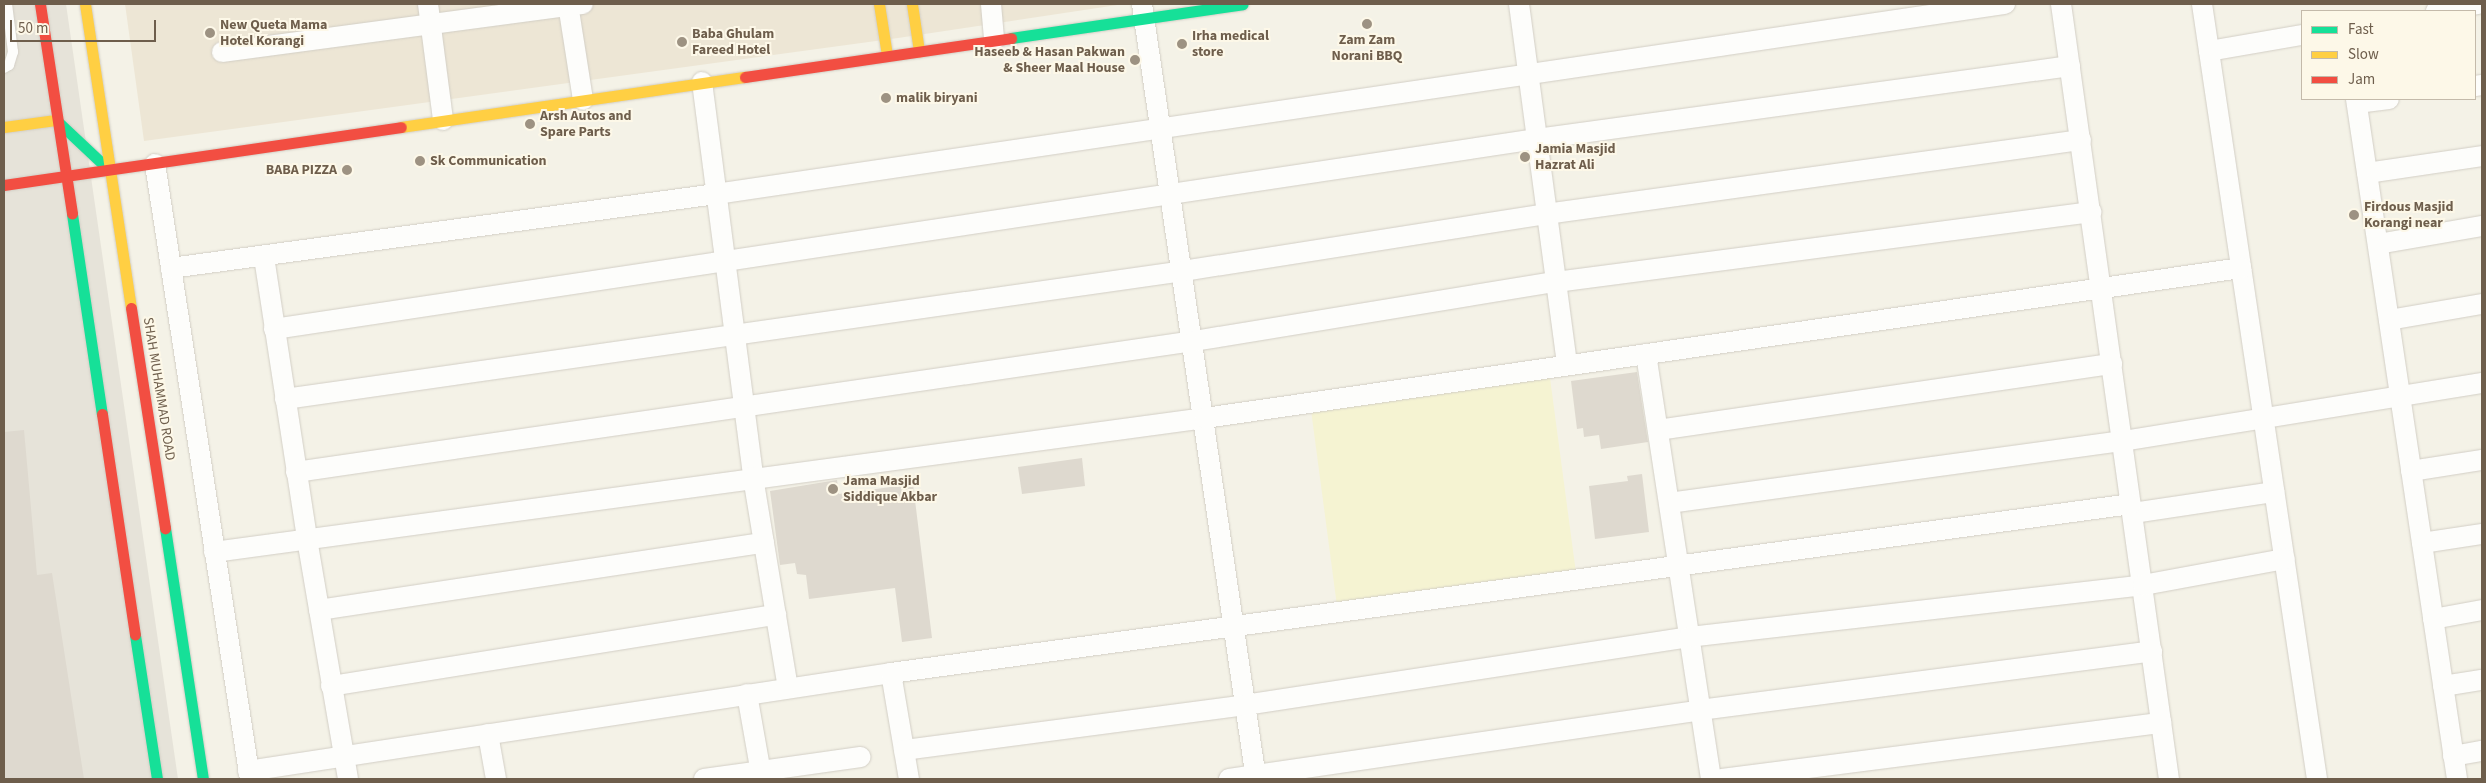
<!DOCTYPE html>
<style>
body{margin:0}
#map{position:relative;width:2486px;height:783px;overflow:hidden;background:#f4f2e7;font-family:"Source Sans 3",sans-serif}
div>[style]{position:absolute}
.residential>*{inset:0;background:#ede6d5}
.industrial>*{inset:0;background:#e6e3d9}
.sand>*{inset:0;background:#f5f3d2}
.building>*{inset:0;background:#ded9cf}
.roads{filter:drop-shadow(0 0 1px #d2cec5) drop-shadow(0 0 1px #d2cec5)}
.lane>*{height:10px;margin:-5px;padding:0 5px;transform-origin:5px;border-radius:5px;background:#fdfdfb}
.street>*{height:20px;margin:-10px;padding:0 10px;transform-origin:10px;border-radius:10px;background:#fdfdfb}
.fast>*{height:11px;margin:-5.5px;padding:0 5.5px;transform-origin:5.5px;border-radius:5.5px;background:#16e098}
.slow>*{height:11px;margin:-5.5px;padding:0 5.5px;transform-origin:5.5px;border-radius:5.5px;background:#ffcf43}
.jam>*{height:11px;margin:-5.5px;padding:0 5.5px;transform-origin:5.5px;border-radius:5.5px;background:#f24e42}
.dots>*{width:14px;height:14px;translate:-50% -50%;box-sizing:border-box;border:2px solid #fdf8e8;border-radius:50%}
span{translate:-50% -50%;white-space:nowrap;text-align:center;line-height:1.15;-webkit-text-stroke:4px #fdf8e8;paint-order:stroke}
.poi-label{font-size:14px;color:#6e5e4c;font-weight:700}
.left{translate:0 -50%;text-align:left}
.right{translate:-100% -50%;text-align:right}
.street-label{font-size:14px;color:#6e5e4c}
.frame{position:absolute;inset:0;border:5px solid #6e5e4c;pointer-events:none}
.legend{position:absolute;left:2301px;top:10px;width:175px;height:90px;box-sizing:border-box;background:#fdf8e8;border:1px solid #c4baaa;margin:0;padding:6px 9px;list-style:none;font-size:15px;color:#6e5e4c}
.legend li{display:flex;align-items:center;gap:10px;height:25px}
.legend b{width:25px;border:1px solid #c4baaa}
.scale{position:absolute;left:10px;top:20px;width:146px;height:22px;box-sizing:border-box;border:2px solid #6e5e4c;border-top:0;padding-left:6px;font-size:15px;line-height:18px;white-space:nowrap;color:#6e5e4c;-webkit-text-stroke:4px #fdf8e8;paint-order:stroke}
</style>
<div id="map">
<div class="residential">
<i style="clip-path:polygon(125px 4px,1124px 4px,898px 38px,144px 141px)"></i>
</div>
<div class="industrial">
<i style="clip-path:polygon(4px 4px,66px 4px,178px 779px,4px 779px)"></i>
</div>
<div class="sand">
<i style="clip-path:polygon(1550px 378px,1576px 573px,1337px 606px,1311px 410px)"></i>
</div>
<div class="building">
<i style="clip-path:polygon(1637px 372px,1648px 442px,1601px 449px,1599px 435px,1584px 437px,1583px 428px,1577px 429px,1571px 381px)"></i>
<i style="clip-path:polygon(24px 430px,37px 575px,52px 573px,84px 779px,4px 779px,4px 432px)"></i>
<i style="clip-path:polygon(1082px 458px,1085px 486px,1022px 494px,1018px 467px)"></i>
<i style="clip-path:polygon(1642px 474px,1649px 532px,1595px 539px,1589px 486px,1628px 481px,1627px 476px)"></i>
<i style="clip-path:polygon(837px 480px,839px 494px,913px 484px,932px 638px,902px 642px,895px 588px,809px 599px,806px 575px,797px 574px,795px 563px,780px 565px,770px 491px)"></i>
</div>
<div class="roads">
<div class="lane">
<i style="left:4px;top:68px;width:6px;rotate:-31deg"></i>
<i style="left:9px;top:65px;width:14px;rotate:-73deg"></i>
<i style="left:13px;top:52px;width:48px;rotate:-97.1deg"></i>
</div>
<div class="street">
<i style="left:428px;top:4px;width:117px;rotate:82.6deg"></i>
<i style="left:568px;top:4px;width:97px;rotate:81.1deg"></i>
<i style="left:991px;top:4px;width:36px;rotate:85deg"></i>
<i style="left:1142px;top:4px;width:783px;rotate:81.63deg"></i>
<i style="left:1519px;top:4px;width:364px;rotate:82.4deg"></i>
<i style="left:2061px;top:4px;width:782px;rotate:82.07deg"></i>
<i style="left:2202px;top:4px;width:783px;rotate:81.56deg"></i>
<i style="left:2436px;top:11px;width:43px;rotate:-9.5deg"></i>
<i style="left:2209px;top:51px;width:94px;rotate:-9.8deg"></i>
<i style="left:222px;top:52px;width:364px;rotate:-7.6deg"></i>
<i style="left:702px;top:82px;width:398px;rotate:82.6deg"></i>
<i style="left:753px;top:477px;width:214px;rotate:80.6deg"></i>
<i style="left:2475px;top:86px;width:7px;rotate:-8deg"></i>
<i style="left:2356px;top:99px;width:687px;rotate:81.55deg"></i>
<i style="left:2357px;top:103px;width:32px;rotate:-7deg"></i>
<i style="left:155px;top:164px;width:622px;rotate:81.22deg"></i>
<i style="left:2367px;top:173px;width:116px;rotate:-8.4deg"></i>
<i style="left:2378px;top:244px;width:106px;rotate:-9.8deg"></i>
<i style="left:264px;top:257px;width:285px;rotate:81.3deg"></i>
<i style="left:307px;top:539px;width:243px;rotate:80.3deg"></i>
<i style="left:171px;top:268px;width:550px;rotate:-7.73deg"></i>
<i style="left:716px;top:194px;width:1303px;rotate:-8.39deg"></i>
<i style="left:2389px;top:320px;width:94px;rotate:-9.8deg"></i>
<i style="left:274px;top:329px;width:1277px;rotate:-8.56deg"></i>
<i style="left:1537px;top:139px;width:538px;rotate:-7.8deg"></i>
<i style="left:1646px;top:354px;width:430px;rotate:81.3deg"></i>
<i style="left:285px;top:399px;width:907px;rotate:-8.11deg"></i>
<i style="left:1183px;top:271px;width:367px;rotate:-8.9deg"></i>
<i style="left:1546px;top:214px;width:540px;rotate:-7.88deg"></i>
<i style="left:1658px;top:430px;width:459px;rotate:-8.3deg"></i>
<i style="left:2411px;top:471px;width:72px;rotate:-8.8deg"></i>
<i style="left:296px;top:472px;width:908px;rotate:-8.3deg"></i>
<i style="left:1194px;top:341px;width:367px;rotate:-9.3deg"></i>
<i style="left:1556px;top:282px;width:540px;rotate:-7.45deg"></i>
<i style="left:1669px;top:503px;width:458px;rotate:-7.8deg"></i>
<i style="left:2123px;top:441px;width:364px;rotate:-9.2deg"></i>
<i style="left:2133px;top:513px;width:143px;rotate:-8.5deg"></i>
<i style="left:2422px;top:543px;width:61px;rotate:-8.5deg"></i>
<i style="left:214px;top:552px;width:1000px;rotate:-7.7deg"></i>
<i style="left:1205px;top:418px;width:1047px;rotate:-8.24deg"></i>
<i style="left:319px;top:610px;width:450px;rotate:-8.6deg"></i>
<i style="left:2433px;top:619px;width:50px;rotate:-10.4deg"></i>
<i style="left:891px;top:673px;width:108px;rotate:80.4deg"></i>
<i style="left:331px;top:686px;width:451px;rotate:-9.1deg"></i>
<i style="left:2443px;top:686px;width:39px;rotate:-9deg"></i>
<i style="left:747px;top:694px;width:86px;rotate:80deg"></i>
<i style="left:488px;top:734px;width:46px;rotate:79.9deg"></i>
<i style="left:904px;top:750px;width:344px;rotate:-7.5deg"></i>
<i style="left:1245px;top:705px;width:449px;rotate:-8.7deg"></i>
<i style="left:1689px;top:637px;width:457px;rotate:-6.5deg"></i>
<i style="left:2143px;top:585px;width:144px;rotate:-10.4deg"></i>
<i style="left:2453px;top:756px;width:29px;rotate:-10deg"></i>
<i style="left:248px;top:771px;width:650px;rotate:-8.67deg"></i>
<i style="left:891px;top:673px;width:1251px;rotate:-7.76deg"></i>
<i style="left:704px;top:779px;width:158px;rotate:-8deg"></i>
<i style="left:1229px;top:779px;width:476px;rotate:-8.3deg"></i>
<i style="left:1700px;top:710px;width:456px;rotate:-7.4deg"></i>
<i style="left:1722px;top:779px;width:443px;rotate:-7.3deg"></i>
</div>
<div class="fast">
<i style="left:1011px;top:38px;width:234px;rotate:-8.3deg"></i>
<i style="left:56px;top:120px;width:73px;rotate:43.3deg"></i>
<i style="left:72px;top:214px;width:202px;rotate:81.5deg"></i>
<i style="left:165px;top:528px;width:254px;rotate:81.4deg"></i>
<i style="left:135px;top:635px;width:146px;rotate:81.3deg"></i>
</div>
<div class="slow">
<i style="left:85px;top:4px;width:307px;rotate:81.4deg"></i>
<i style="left:879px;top:4px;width:52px;rotate:81.1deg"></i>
<i style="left:912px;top:4px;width:48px;rotate:81.5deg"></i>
<i style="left:4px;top:127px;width:52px;rotate:-7.7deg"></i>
<i style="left:401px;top:127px;width:348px;rotate:-8.3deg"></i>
</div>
<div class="jam">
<i style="left:40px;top:4px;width:212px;rotate:81.3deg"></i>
<i style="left:745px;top:77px;width:269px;rotate:-8.3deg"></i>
<i style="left:4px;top:185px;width:401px;rotate:-8.3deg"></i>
<i style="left:131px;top:308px;width:223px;rotate:81.2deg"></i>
<i style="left:102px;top:414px;width:223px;rotate:81.5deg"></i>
</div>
</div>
<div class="dots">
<i style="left:1367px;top:24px;background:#9d9282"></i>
<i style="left:210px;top:33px;background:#9d9282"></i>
<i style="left:682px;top:42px;background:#9d9282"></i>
<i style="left:1182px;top:44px;background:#9d9282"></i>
<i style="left:1135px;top:60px;background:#9d9282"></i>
<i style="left:886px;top:98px;background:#9d9282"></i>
<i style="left:530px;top:124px;background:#9d9282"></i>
<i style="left:1525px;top:157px;background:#9d9282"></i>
<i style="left:420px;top:161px;background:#9d9282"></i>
<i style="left:347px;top:170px;background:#9d9282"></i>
<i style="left:2354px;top:215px;background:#9d9282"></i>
<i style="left:833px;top:489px;background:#9d9282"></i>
</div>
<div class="poi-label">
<span class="left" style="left:220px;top:33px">New Queta Mama<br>Hotel Korangi</span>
<span class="left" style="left:692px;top:42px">Baba Ghulam<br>Fareed Hotel</span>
<span class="left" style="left:1192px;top:44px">Irha medical<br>store</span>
<span style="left:1367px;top:48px">Zam Zam<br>Norani BBQ</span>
<span class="right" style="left:1125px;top:60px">Haseeb &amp; Hasan Pakwan<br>&amp; Sheer Maal House</span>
<span class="left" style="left:896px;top:98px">malik biryani</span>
<span class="left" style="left:540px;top:124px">Arsh Autos and<br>Spare Parts</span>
<span class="left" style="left:1535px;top:157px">Jamia Masjid<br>Hazrat Ali</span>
<span class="left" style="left:430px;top:161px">Sk Communication</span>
<span class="right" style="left:337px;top:170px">BABA PIZZA</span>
<span class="left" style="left:2364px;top:215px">Firdous Masjid<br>Korangi near</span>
<span class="left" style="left:843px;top:489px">Jama Masjid<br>Siddique Akbar</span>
</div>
<div class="street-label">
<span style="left:159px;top:389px;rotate:81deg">SHAH MUHAMMAD ROAD</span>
</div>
<div class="frame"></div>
<ul class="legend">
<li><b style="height:6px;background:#16e098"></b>Fast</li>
<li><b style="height:6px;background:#ffcf43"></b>Slow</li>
<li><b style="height:6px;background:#f24e42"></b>Jam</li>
</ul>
<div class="scale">50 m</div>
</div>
